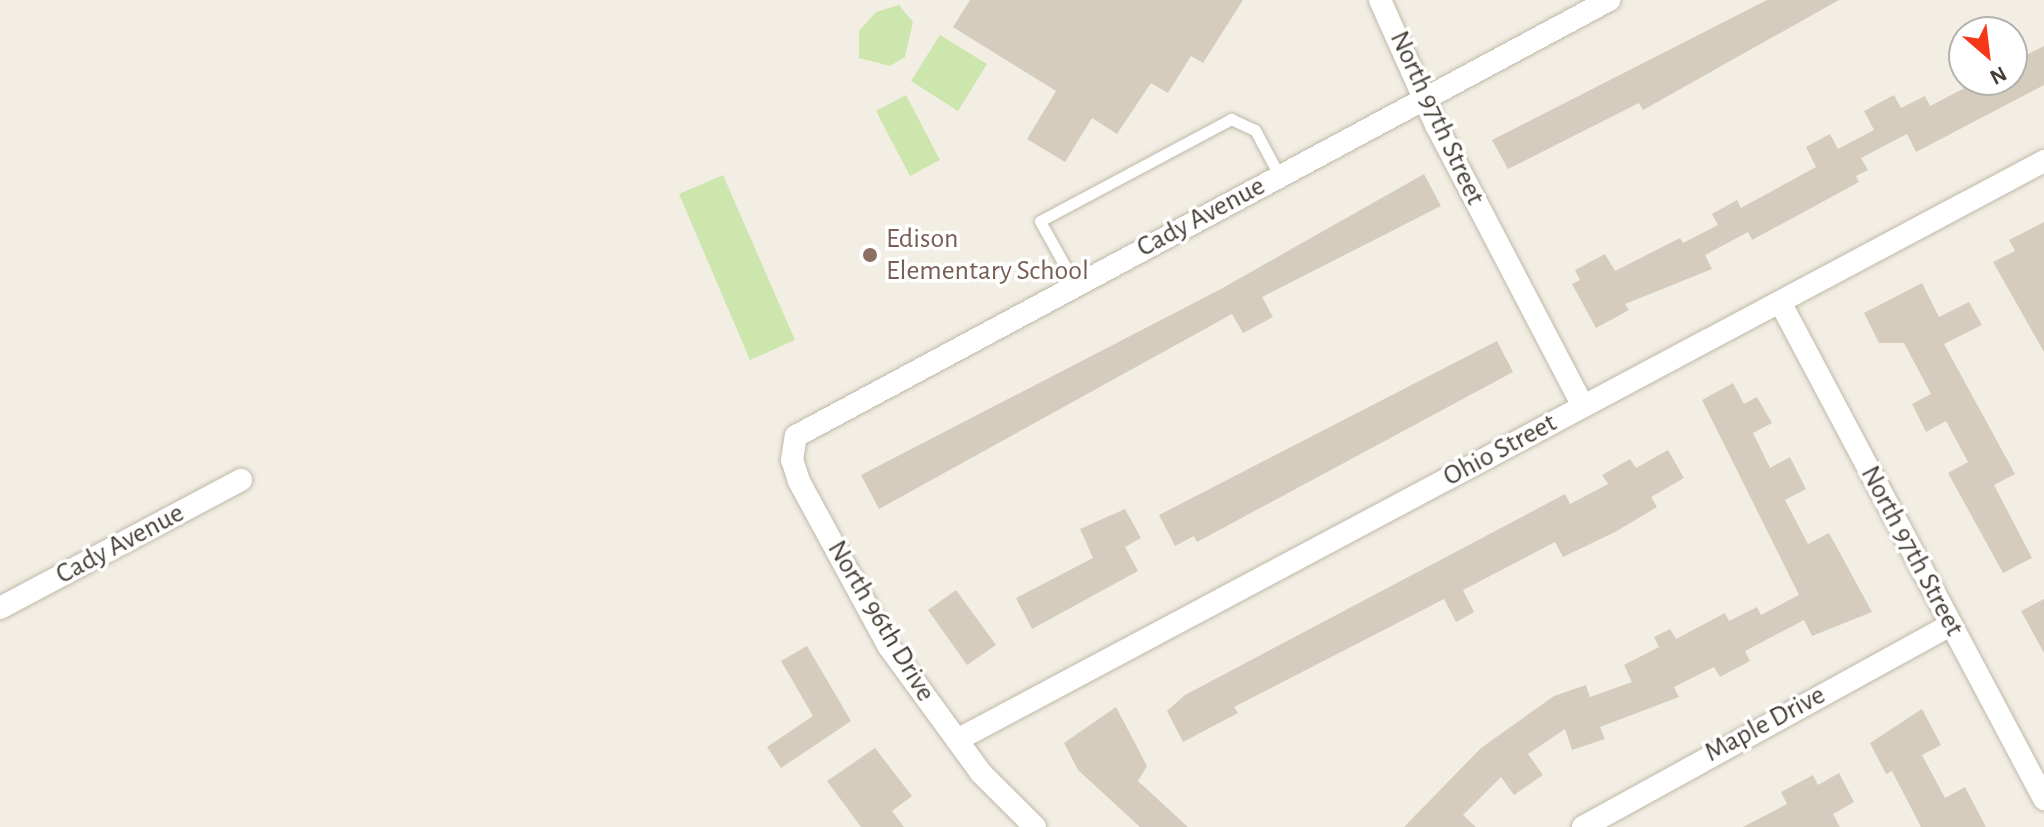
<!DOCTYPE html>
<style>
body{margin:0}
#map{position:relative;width:2044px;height:827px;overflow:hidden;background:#f2eee4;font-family:"Alegreya Sans",sans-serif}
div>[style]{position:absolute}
.green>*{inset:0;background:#cde6ad}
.building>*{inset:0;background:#d6ccbd}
.roads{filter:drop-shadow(0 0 2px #c0b8aa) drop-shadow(0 0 2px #c0b8aa)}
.lane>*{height:11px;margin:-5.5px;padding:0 5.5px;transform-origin:5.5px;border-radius:5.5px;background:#fff}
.street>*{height:22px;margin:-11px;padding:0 11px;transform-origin:11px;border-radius:11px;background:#fff}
.dots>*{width:22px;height:22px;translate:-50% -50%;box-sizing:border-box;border:4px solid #fff;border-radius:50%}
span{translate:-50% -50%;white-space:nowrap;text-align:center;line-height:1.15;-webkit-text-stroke:7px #fff;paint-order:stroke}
.street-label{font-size:28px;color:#443e34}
.education-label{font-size:28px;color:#785e54}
.left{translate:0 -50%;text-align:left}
.north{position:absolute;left:1948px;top:16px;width:80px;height:80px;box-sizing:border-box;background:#fff;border:2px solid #b4b2ae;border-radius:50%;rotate:152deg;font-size:22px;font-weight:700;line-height:32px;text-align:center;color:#443e34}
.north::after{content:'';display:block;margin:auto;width:28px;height:36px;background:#f63818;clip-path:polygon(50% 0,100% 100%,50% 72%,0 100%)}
</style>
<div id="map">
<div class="green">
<i style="clip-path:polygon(899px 5px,913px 22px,905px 57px,890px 66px,859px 58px,859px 31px,876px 12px)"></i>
<i style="clip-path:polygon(940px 35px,987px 64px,958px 111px,911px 81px)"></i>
<i style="clip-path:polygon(906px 95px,940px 160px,910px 176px,876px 111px)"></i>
<i style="clip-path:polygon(723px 175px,795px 340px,750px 360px,679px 194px)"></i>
</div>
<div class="building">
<i style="clip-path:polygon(970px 0,1243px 0,1203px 63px,1191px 56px,1168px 93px,1151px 83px,1117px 134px,1092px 118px,1065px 162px,1027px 139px,1056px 91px,953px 27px)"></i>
<i style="clip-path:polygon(1767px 0,1839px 0,1643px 110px,1639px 103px,1508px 169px,1492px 140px)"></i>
<i style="clip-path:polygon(2044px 46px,2044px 85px,1916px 152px,1907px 134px,1861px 158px,1868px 170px,1856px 176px,1859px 182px,1752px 240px,1748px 232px,1705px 255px,1712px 269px,1625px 304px,1629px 310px,1596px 328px,1572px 284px,1580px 280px,1575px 270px,1605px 254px,1615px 271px,1680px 238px,1683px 243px,1718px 225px,1712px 214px,1737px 200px,1741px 208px,1816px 167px,1806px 147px,1830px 134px,1838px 149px,1874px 130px,1864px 111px,1894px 95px,1901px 108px,1925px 96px,1930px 106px,1980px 80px,2012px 80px,2012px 62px)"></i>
<i style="clip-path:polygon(1424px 174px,1441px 206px,1262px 297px,1273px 317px,1243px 333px,1232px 314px,879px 509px,861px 475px,1219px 290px)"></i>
<i style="clip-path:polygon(2044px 222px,2044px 352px,1993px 262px,2015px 251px,2009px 240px)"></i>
<i style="clip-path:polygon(1922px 283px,1939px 317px,1969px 302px,1982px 325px,1944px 344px,2015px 474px,1994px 485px,2032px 558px,2003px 573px,1948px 473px,1968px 462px,1946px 421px,1926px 432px,1912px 404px,1931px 394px,1904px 343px,1879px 343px,1864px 313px)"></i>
<i style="clip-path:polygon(1497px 341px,1513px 372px,1197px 542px,1194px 536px,1175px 546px,1159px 515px)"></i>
<i style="clip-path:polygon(1733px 383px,1744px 404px,1757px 397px,1772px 423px,1753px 433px,1770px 468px,1790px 457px,1806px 489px,1785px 500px,1808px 544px,1829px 533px,1872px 612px,1812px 636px,1804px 620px,1745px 651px,1750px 661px,1720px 677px,1714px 667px,1674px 687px,1679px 697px,1600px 727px,1605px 739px,1572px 750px,1565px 729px,1528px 754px,1543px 775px,1514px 795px,1501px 777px,1463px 815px,1476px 827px,1404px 827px,1481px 748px,1554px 696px,1586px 685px,1590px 697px,1632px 682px,1624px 665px,1659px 647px,1654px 637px,1670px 629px,1676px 639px,1725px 613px,1729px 621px,1757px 607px,1761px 615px,1799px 595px,1702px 400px)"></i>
<i style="clip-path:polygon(1668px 450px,1684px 478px,1651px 497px,1657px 507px,1615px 532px,1563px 557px,1555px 542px,1463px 590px,1474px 612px,1456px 622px,1444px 599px,1234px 707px,1238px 713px,1183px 742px,1167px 711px,1185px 695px,1565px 494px,1570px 504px,1608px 484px,1602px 475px,1630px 459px,1636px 468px)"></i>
<i style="clip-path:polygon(1125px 509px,1141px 538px,1125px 547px,1138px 571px,1032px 629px,1016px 598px,1093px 558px,1080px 529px)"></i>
<i style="clip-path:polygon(956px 590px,996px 645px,967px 665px,928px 610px)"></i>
<i style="clip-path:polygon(2044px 599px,2044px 653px,2021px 611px)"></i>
<i style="clip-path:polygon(807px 646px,851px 721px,781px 768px,767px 747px,813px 716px,781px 661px)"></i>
<i style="clip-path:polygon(1116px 707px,1147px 766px,1138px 781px,1188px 827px,1140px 827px,1078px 770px,1064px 743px)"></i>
<i style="clip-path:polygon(1922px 709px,1941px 745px,1922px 755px,1945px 798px,1965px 787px,1986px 827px,1921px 827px,1892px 771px,1886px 774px,1870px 743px)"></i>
<i style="clip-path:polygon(875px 748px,912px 796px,892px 811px,904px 827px,861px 827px,827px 781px)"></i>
<i style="clip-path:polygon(1839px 773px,1854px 802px,1833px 814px,1840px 827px,1743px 827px,1787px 804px,1781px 792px,1813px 775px,1818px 785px)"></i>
</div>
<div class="roads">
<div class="lane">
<i style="left:1075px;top:284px;width:72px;rotate:-119.1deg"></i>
<i style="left:1040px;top:221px;width:217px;rotate:-28.1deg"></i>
<i style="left:1231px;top:119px;width:26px;rotate:25deg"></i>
<i style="left:1255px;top:130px;width:51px;rotate:61.9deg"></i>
</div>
<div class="street">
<i style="left:1380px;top:0;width:137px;rotate:65.9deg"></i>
<i style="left:1436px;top:125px;width:317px;rotate:62.4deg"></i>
<i style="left:1780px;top:302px;width:563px;rotate:62.02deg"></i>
<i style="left:0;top:608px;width:273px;rotate:-28deg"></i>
<i style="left:957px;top:740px;width:1232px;rotate:-28.04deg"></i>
<i style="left:1035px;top:827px;width:76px;rotate:-135deg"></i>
<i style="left:981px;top:773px;width:156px;rotate:-126.1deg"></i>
<i style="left:889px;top:647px;width:189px;rotate:-118.5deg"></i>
<i style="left:799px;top:481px;width:22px;rotate:-108deg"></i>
<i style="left:792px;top:460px;width:24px;rotate:-81deg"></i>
<i style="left:796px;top:436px;width:923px;rotate:-28.2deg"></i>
<i style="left:1583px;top:827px;width:420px;rotate:-28.8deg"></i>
</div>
</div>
<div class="dots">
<i style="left:870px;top:255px;background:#8d6e63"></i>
</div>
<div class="street-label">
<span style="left:1437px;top:118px;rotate:65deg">North 97th Street</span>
<span style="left:1201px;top:217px;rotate:-28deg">Cady Avenue</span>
<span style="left:1500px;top:450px;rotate:-28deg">Ohio Street</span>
<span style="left:120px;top:544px;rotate:-28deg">Cady Avenue</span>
<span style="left:1912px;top:551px;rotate:62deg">North 97th Street</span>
<span style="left:881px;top:621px;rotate:59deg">North 96th Drive</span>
<span style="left:1765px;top:724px;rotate:-28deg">Maple Drive</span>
</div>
<div class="education-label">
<span class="left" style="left:886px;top:255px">Edison<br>Elementary School</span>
</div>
<div class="north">N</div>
</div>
